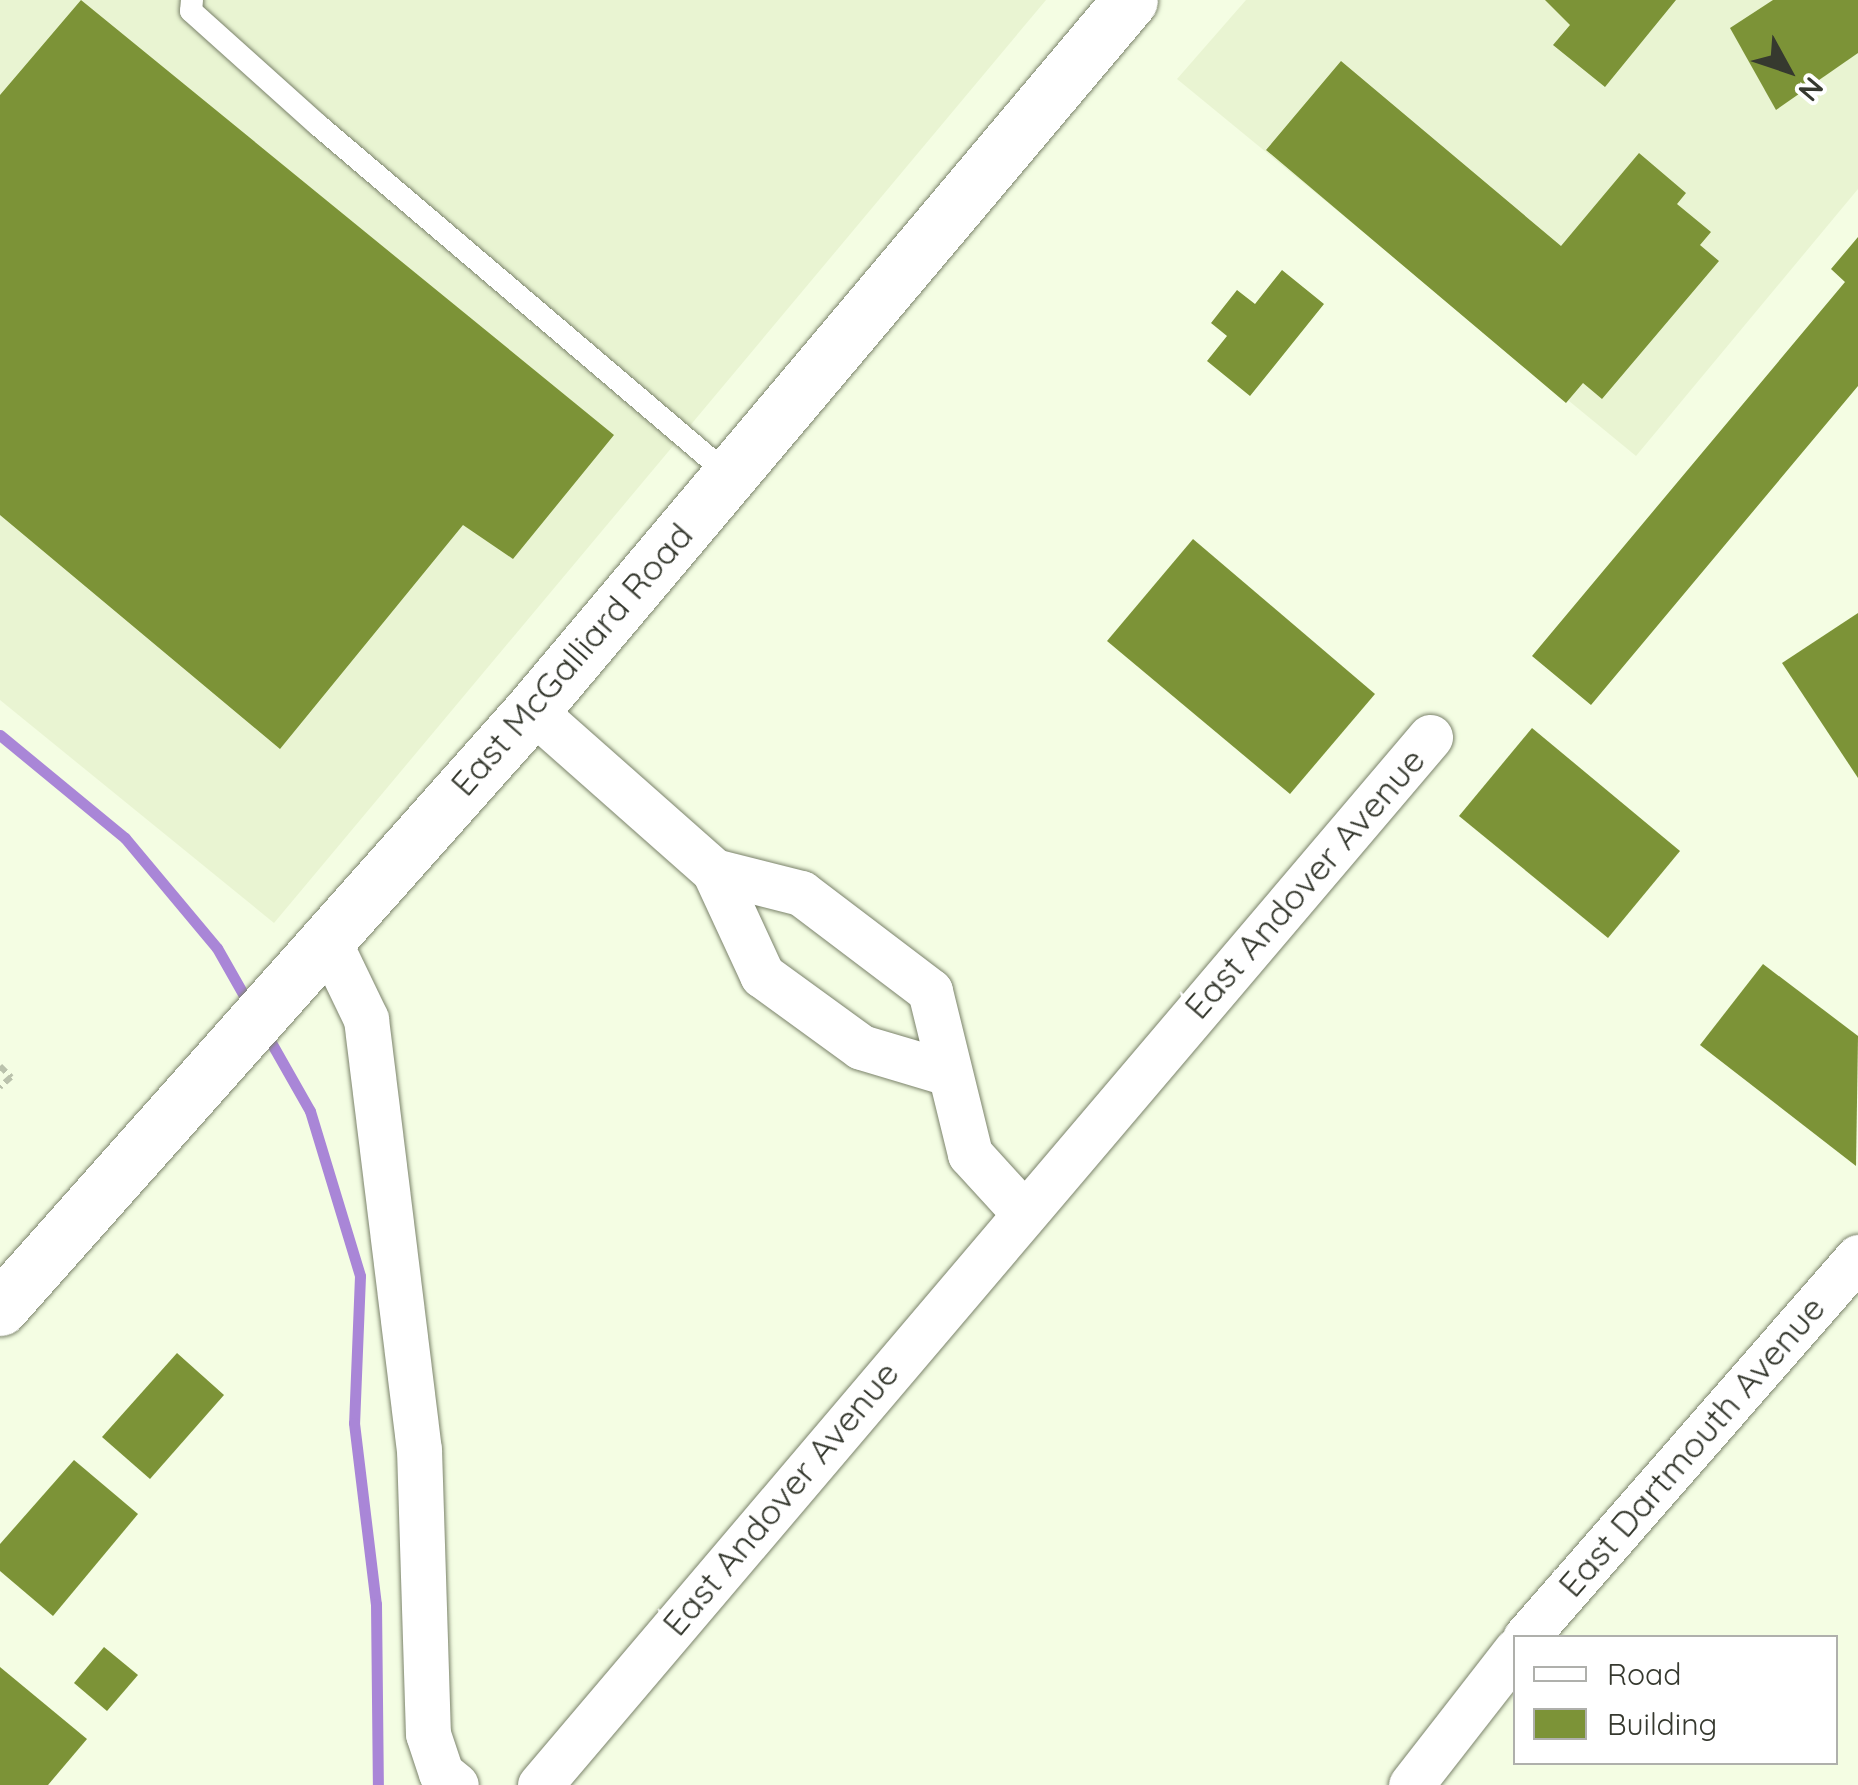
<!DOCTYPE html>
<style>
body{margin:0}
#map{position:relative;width:1858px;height:1785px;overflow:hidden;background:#f4fde3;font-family:Quicksand,sans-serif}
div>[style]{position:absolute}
.built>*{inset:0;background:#e9f4d2}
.stream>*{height:11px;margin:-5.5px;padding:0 5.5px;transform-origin:5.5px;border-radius:5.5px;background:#a986d7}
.building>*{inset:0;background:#7c9337}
.path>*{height:6px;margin-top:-3px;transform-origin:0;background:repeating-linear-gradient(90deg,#bac2ac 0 8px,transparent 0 13px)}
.roads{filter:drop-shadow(0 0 2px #7b836b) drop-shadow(0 0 2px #7b836b)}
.lane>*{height:22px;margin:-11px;padding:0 11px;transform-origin:11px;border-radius:11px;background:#fff}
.street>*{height:45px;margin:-22.5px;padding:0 22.5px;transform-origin:22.5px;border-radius:22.5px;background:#fff}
.primary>*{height:55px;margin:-27.5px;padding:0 27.5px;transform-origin:27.5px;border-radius:27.5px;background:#fff}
span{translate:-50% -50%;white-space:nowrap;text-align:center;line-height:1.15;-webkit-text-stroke:8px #fff;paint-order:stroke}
.street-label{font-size:35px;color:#36392f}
.legend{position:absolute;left:1513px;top:1635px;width:325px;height:130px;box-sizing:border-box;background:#fff;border:2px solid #afb0ac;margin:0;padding:12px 18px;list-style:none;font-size:30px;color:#36392f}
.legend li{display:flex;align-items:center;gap:20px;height:50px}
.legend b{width:50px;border:2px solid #afb0ac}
.north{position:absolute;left:1738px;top:20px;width:100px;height:100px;-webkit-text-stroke:8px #fff;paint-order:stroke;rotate:130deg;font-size:28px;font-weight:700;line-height:40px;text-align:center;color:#36392f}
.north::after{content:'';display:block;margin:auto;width:35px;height:45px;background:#36392f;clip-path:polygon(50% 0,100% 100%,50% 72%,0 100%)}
</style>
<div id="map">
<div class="built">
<i style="clip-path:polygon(0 0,1046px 0,274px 923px,0 700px)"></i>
<i style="clip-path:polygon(1246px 0,1858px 0,1858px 189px,1636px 456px,1177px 79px)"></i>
</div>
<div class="stream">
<i style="left:0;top:735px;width:162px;rotate:39.5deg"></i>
<i style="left:125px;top:838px;width:143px;rotate:50.1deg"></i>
<i style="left:217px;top:948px;width:67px;rotate:60.4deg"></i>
<i style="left:264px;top:1030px;width:93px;rotate:60.4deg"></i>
<i style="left:310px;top:1111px;width:172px;rotate:73.1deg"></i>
<i style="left:360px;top:1276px;width:147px;rotate:92.3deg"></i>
<i style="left:354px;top:1423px;width:182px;rotate:83.1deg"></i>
<i style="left:376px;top:1604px;width:181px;rotate:89.4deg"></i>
</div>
<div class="building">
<i style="clip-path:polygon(81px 0,614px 435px,513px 559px,463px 525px,280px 749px,0 515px,0 95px)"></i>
<i style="clip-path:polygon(1545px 0,1676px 0,1605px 87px,1553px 45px,1570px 25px)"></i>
<i style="clip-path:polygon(1773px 0,1858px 0,1858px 53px,1776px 110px,1730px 28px)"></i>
<i style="clip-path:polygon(1341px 61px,1561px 246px,1639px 153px,1686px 193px,1677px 204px,1711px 232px,1700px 245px,1719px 261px,1602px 399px,1583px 383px,1566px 403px,1266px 150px)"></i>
<i style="clip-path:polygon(1858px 237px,1858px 386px,1591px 705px,1532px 656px,1845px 282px,1831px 269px)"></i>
<i style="clip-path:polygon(1282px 270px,1324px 304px,1250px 396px,1207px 361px,1227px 336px,1211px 323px,1237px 290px,1255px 304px)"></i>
<i style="clip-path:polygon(1193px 539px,1375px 694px,1290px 794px,1107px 641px)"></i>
<i style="clip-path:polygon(1858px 613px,1858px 778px,1782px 663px)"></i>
<i style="clip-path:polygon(1532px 728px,1680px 851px,1608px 938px,1459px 816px)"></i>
<i style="clip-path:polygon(1763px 964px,1858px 1036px,1856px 1166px,1700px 1045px)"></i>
<i style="clip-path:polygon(177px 1353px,224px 1395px,150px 1479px,102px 1437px)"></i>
<i style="clip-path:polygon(74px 1460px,138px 1514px,53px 1616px,0 1571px,0 1544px)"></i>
<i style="clip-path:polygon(104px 1647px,138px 1675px,107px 1711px,74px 1683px)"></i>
<i style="clip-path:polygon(0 1667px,87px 1739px,48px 1785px,0 1785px)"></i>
</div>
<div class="path">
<i style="left:0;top:1066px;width:16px;rotate:45deg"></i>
<i style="left:11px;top:1077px;width:15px;rotate:138deg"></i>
</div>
<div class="roads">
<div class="lane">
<i style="left:192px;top:0;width:11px;rotate:95deg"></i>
<i style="left:191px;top:11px;width:171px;rotate:41.9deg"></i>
<i style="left:318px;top:125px;width:540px;rotate:40.42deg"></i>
</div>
<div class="street">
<i style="left:532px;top:710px;width:243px;rotate:41.5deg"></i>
<i style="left:714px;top:871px;width:115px;rotate:65.2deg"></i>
<i style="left:762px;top:975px;width:122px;rotate:36deg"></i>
<i style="left:861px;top:1047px;width:88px;rotate:16.6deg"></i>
<i style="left:714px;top:871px;width:90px;rotate:14.2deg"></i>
<i style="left:801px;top:893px;width:162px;rotate:37.2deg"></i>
<i style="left:930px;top:991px;width:168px;rotate:76.2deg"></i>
<i style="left:970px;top:1154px;width:77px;rotate:47.6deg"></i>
<i style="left:327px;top:938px;width:90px;rotate:64.3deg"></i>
<i style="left:366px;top:1019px;width:433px;rotate:83deg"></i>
<i style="left:419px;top:1449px;width:285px;rotate:88.2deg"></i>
<i style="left:428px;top:1734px;width:41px;rotate:71.6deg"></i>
<i style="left:441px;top:1773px;width:19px;rotate:39deg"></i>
<i style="left:1525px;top:1638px;width:506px;rotate:-48.85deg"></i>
<i style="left:540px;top:1785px;width:1375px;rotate:-49.66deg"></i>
<i style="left:1411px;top:1785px;width:171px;rotate:-52.1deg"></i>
</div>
<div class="primary">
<i style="left:0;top:1308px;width:800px;rotate:-48.34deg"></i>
<i style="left:532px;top:710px;width:928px;rotate:-49.89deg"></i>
</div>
</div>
<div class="street-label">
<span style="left:571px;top:659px;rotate:-49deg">East McGalliard Road</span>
<span style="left:1304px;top:883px;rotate:-49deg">East Andover Avenue</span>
<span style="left:1691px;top:1446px;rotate:-49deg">East Dartmouth Avenue</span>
<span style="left:780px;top:1498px;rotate:-50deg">East Andover Avenue</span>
</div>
<ul class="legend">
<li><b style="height:12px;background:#fff"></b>Road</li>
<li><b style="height:28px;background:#7c9337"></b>Building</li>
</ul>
<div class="north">N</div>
</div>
